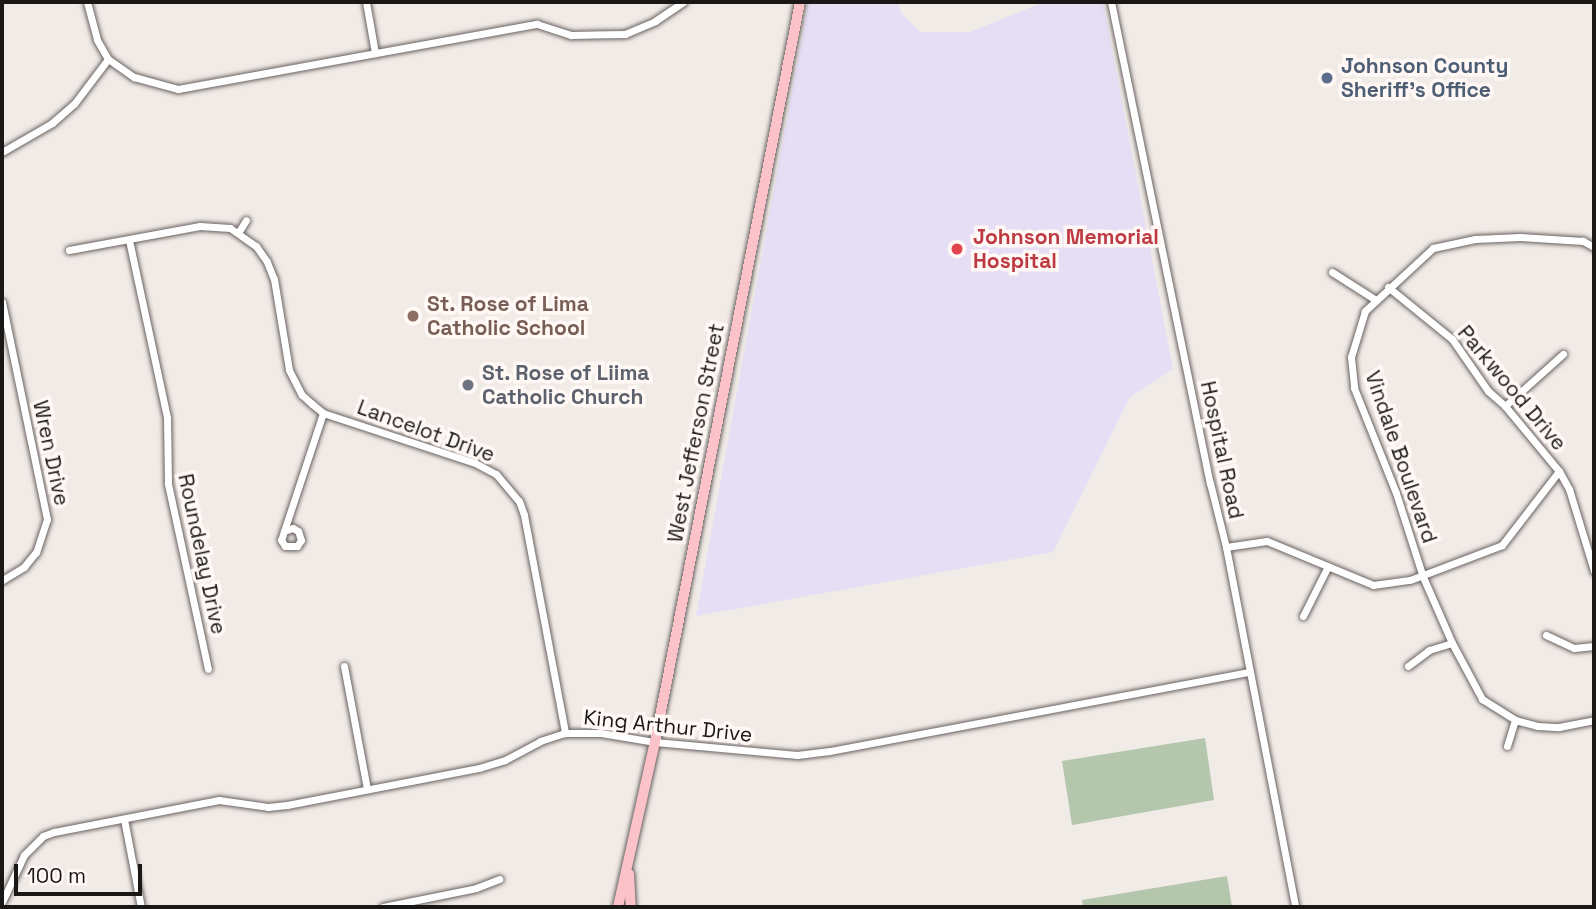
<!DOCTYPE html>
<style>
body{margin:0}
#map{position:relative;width:1596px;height:909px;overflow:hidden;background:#f1ebe7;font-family:"Space Grotesk",sans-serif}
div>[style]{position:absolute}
.medical>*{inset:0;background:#e5def4}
.green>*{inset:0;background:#b4c6ac}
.roads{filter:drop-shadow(0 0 2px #696361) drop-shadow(0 0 2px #696361)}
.minor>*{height:7px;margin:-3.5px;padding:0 3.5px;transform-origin:3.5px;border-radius:3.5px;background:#fff}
.primary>*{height:10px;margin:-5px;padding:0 5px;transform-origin:5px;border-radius:5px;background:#fcc2ca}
.dots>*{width:19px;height:19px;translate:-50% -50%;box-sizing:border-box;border:4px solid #fff8f5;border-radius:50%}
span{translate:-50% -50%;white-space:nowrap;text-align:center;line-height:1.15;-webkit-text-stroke:7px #fff8f5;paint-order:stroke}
.service-label{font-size:21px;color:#4e5e75;font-weight:700}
.left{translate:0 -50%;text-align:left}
.health-label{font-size:21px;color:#be3a42;font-weight:700}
.education-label{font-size:21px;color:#785e54;font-weight:700}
.worship-label{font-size:21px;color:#5b616d;font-weight:700}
.street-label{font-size:21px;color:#1a1817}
.frame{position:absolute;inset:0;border:4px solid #1a1817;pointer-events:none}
.scale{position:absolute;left:14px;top:864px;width:128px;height:32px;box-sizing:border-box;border:4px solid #1a1817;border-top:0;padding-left:9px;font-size:21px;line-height:24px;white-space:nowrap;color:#1a1817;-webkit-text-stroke:5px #fff8f5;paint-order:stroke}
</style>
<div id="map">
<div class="medical">
<i style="clip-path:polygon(808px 2px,898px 2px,901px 13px,920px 32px,970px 32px,1044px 2px,1103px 2px,1173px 369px,1130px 397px,1053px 552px,696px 616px)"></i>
</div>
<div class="green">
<i style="clip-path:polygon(1205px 738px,1214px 800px,1072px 825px,1062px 761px)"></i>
<i style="clip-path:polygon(1227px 876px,1232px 907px,1083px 907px,1082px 900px)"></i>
</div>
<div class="roads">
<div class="minor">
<i style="left:87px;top:2px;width:39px;rotate:75deg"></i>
<i style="left:97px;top:40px;width:22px;rotate:60deg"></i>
<i style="left:108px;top:59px;width:32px;rotate:35deg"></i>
<i style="left:134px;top:77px;width:46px;rotate:15.3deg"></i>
<i style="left:178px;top:89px;width:365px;rotate:-10.3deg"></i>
<i style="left:537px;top:24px;width:36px;rotate:18deg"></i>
<i style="left:571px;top:35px;width:54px;rotate:-1.1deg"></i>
<i style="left:625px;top:34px;width:33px;rotate:-23deg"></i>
<i style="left:655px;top:21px;width:34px;rotate:-34deg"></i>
<i style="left:366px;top:2px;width:52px;rotate:80deg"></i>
<i style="left:1111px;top:2px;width:491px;rotate:78.4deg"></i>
<i style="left:1210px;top:483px;width:66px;rotate:76deg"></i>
<i style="left:1226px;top:547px;width:367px;rotate:79.1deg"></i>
<i style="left:2px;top:152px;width:58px;rotate:-30.1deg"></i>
<i style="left:52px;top:123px;width:29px;rotate:-41deg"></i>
<i style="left:74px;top:104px;width:56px;rotate:-52.9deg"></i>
<i style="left:238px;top:233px;width:15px;rotate:-58deg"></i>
<i style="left:129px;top:240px;width:182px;rotate:77.9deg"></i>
<i style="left:167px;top:418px;width:66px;rotate:89.1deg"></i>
<i style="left:168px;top:484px;width:189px;rotate:77.8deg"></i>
<i style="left:1594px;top:247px;width:13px;rotate:-151deg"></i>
<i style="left:1583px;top:241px;width:63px;rotate:-176.4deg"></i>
<i style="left:1520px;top:237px;width:45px;rotate:177.5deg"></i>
<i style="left:1475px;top:239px;width:43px;rotate:167.9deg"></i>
<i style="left:1433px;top:248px;width:93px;rotate:137.2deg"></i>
<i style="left:1365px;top:311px;width:48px;rotate:106.9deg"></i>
<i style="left:1351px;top:357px;width:31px;rotate:84deg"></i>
<i style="left:1354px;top:388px;width:113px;rotate:68.2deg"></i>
<i style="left:1396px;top:493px;width:88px;rotate:72.2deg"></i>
<i style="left:1423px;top:577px;width:72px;rotate:66.3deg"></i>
<i style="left:1452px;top:643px;width:64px;rotate:61.8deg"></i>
<i style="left:1482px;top:699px;width:39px;rotate:32deg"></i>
<i style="left:1515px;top:720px;width:23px;rotate:15deg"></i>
<i style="left:1537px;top:726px;width:22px;rotate:3deg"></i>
<i style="left:1559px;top:727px;width:36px;rotate:-11deg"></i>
<i style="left:69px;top:250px;width:133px;rotate:-10.4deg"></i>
<i style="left:200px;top:226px;width:30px;rotate:4deg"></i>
<i style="left:230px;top:228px;width:32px;rotate:35deg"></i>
<i style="left:256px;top:246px;width:19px;rotate:55deg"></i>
<i style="left:267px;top:262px;width:18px;rotate:68deg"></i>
<i style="left:274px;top:279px;width:92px;rotate:80.6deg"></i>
<i style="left:289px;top:370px;width:28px;rotate:63deg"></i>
<i style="left:302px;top:395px;width:13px;rotate:42deg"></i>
<i style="left:312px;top:404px;width:14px;rotate:39deg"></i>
<i style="left:323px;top:413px;width:160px;rotate:18.2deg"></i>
<i style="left:475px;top:463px;width:24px;rotate:28deg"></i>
<i style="left:496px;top:474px;width:35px;rotate:50deg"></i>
<i style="left:519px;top:501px;width:15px;rotate:70deg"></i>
<i style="left:524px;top:515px;width:222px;rotate:79.3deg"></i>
<i style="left:1332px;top:272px;width:52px;rotate:32.5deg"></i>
<i style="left:1388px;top:287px;width:82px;rotate:39.1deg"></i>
<i style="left:1452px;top:339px;width:63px;rotate:55.3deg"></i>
<i style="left:1488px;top:391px;width:23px;rotate:41deg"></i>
<i style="left:1505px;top:406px;width:85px;rotate:50.3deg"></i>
<i style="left:1559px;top:471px;width:21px;rotate:61deg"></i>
<i style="left:1569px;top:489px;width:86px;rotate:73deg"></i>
<i style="left:2px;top:302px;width:222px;rotate:78.3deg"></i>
<i style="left:47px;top:519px;width:35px;rotate:108deg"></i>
<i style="left:36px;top:552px;width:19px;rotate:129deg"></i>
<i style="left:24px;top:567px;width:26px;rotate:149deg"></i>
<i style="left:1505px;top:406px;width:78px;rotate:-41.9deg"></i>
<i style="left:284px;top:531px;width:9px;rotate:108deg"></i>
<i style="left:281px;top:540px;width:7px;rotate:56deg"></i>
<i style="left:285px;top:546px;width:12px"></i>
<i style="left:297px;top:546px;width:7px;rotate:-56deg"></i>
<i style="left:301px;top:540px;width:9px;rotate:-108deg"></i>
<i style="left:298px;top:531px;width:6px;rotate:-149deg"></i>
<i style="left:293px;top:528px;width:9px;rotate:162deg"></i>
<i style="left:284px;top:531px;width:124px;rotate:-71.7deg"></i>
<i style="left:1226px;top:547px;width:41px;rotate:-8.3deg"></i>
<i style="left:1267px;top:541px;width:115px;rotate:22.5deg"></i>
<i style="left:1373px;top:585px;width:37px;rotate:-8deg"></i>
<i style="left:1410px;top:580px;width:98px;rotate:-20.8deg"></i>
<i style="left:1502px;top:545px;width:93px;rotate:-52.4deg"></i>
<i style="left:1303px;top:616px;width:54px;rotate:-63.4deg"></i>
<i style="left:1546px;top:635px;width:31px;rotate:25deg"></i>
<i style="left:1574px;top:648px;width:20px;rotate:-6deg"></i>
<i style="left:344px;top:666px;width:125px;rotate:79.4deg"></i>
<i style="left:1408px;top:666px;width:26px;rotate:-37deg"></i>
<i style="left:1429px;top:650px;width:24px;rotate:-17deg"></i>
<i style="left:1507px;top:746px;width:27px;rotate:-73deg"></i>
<i style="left:124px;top:819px;width:90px;rotate:79.1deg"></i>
<i style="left:2px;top:902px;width:52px;rotate:-64.9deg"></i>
<i style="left:24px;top:855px;width:27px;rotate:-45deg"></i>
<i style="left:43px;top:836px;width:12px;rotate:-20deg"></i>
<i style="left:54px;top:832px;width:168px;rotate:-11deg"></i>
<i style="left:219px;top:800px;width:49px;rotate:8.1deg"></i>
<i style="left:268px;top:807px;width:19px;rotate:-6deg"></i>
<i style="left:287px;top:805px;width:196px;rotate:-10.9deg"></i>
<i style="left:479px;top:768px;width:27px;rotate:-17deg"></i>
<i style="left:505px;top:760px;width:40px;rotate:-28deg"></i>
<i style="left:540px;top:741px;width:26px;rotate:-18deg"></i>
<i style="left:565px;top:733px;width:36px"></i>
<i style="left:601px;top:733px;width:55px;rotate:9.5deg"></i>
<i style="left:655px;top:742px;width:143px;rotate:5.2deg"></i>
<i style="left:797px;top:755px;width:33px;rotate:-7deg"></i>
<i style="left:830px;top:751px;width:427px;rotate:-10.7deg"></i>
<i style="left:383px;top:907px;width:95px;rotate:-11.5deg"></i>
<i style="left:476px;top:888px;width:25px;rotate:-21deg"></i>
</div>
<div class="primary">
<i style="left:629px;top:874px;width:33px;rotate:87deg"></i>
<i style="left:618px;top:907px;width:169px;rotate:-77.4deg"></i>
<i style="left:655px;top:742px;width:754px;rotate:-78.91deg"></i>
</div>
</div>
<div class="dots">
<i style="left:1327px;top:78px;background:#5c6f8a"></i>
<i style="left:957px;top:249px;background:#e0444e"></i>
<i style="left:413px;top:316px;background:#8d6e63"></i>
<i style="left:468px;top:385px;background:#6b7280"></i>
</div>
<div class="service-label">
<span class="left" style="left:1341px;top:78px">Johnson County<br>Sheriff's Office</span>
</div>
<div class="health-label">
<span class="left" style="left:973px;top:249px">Johnson Memorial<br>Hospital</span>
</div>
<div class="education-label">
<span class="left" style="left:427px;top:316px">St. Rose of Lima<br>Catholic School</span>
</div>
<div class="worship-label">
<span class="left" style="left:482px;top:385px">St. Rose of Liima<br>Catholic Church</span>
</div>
<div class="street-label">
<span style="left:1512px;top:388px;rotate:50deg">Parkwood Drive</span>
<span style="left:426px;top:431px;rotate:20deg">Lancelot Drive</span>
<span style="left:696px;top:433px;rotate:-79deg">West Jefferson Street</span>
<span style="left:1222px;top:450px;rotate:78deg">Hospital Road</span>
<span style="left:51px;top:453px;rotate:78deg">Wren Drive</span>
<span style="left:1401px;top:457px;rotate:71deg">Vindale Boulevard</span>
<span style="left:202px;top:554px;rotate:78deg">Roundelay Drive</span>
<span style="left:668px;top:726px;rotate:6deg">King Arthur Drive</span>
</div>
<div class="frame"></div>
<div class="scale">100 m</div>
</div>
